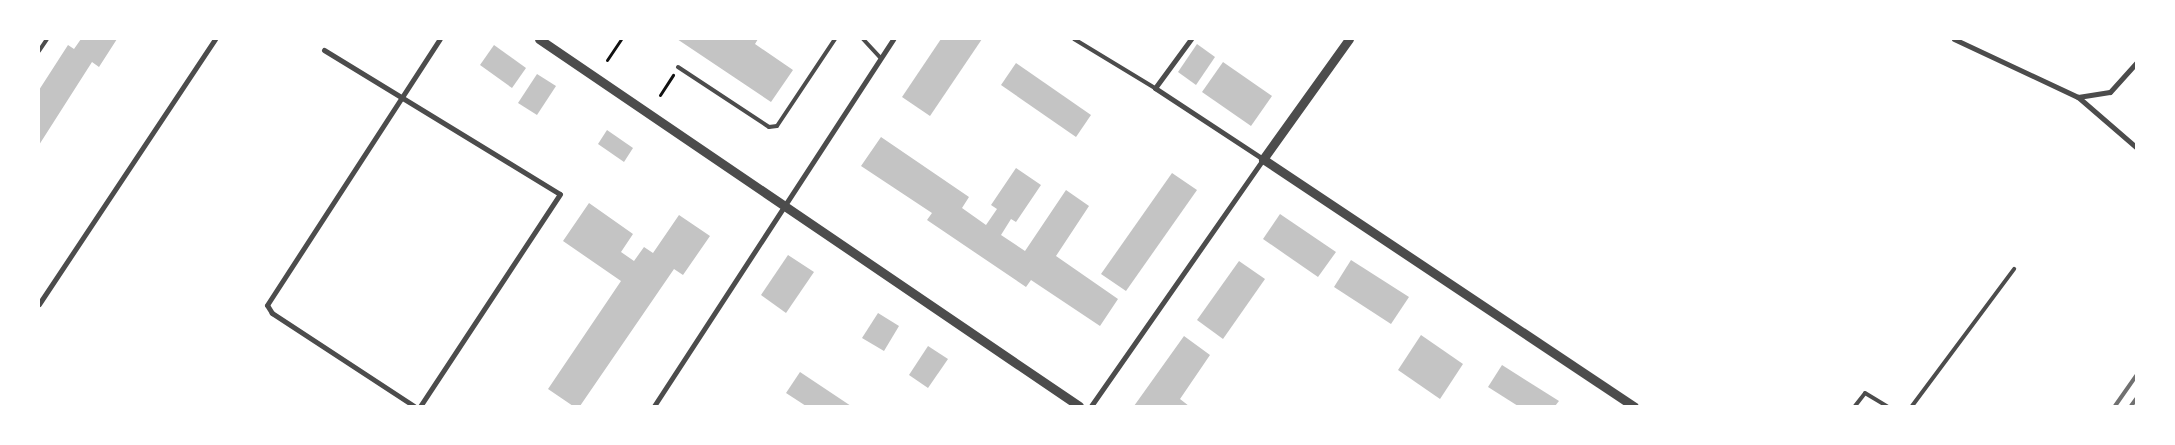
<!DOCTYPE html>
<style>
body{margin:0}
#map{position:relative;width:2175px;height:445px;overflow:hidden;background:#fff;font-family:"DejaVu Sans",sans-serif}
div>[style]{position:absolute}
.building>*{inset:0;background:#c4c4c4}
.path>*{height:3px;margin:-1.5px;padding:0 1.5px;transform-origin:1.5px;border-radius:1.5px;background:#111}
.service>*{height:4px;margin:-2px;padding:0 2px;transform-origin:2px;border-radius:2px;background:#4c4c4c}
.minor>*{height:5px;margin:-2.5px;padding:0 2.5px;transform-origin:2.5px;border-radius:2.5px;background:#4c4c4c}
.tertiary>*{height:9px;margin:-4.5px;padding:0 4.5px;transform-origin:4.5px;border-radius:4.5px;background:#4c4c4c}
.rail>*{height:4px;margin:-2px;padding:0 2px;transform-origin:2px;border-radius:2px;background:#707070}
span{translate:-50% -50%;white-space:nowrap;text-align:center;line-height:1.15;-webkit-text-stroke:4px #fff;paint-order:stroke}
.frame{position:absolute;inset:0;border:40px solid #fff;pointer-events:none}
</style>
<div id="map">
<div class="building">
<i style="clip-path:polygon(81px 39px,117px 39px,99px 67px,92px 62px,39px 145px,39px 90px,68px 45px,74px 49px)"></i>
<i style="clip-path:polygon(677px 39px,758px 39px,755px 44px,793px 70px,771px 102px)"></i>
<i style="clip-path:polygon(941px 39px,982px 39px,930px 116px,902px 97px)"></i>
<i style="clip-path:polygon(1197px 44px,1215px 57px,1196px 85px,1178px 72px)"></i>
<i style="clip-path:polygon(494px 45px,526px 68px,512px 88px,480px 65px)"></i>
<i style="clip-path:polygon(1223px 62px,1272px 96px,1251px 126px,1202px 92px)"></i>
<i style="clip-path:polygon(1016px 63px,1091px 115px,1076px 137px,1001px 85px)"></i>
<i style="clip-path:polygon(537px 74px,556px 86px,537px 115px,518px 103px)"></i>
<i style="clip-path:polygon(607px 130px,633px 148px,624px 162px,598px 144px)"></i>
<i style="clip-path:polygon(881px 137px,969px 197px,962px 208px,986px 225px,997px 209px,991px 205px,1016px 168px,1041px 185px,1016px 222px,1011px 219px,1001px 235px,1025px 251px,1066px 190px,1089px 206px,1056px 256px,1118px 299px,1100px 326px,1031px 280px,1026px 287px,927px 220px,932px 213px,861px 166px)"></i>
<i style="clip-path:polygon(1172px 173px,1197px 190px,1126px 291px,1101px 274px)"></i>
<i style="clip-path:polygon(589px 203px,633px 234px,621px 252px,634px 261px,644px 247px,653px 253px,679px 215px,710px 236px,683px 275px,674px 269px,580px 406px,573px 406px,548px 389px,621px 281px,563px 241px)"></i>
<i style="clip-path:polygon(1280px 214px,1336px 252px,1318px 277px,1263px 239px)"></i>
<i style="clip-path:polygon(788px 255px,814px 272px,786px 313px,761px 295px)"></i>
<i style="clip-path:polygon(1351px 260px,1409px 297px,1391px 324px,1334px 287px)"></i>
<i style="clip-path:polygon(1239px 261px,1265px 279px,1223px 339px,1197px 320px)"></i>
<i style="clip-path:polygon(878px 313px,899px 326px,884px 351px,862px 338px)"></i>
<i style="clip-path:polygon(1421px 335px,1463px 364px,1440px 399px,1398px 370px)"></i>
<i style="clip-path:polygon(1184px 336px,1210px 355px,1180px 399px,1189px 406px,1134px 406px)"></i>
<i style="clip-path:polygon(928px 346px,948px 359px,928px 388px,909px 375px)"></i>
<i style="clip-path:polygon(1502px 365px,1559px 401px,1555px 406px,1518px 406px,1488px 387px)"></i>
<i style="clip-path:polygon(800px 372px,851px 406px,806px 406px,786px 393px)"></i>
</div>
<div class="path">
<i style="left:607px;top:60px;width:25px;rotate:-56deg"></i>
<i style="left:660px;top:95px;width:24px;rotate:-57deg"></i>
</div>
<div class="service">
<i style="left:863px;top:39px;width:26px;rotate:47deg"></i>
<i style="left:1074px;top:39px;width:95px;rotate:31.2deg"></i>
<i style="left:39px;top:51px;width:14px;rotate:-56deg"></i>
<i style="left:678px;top:67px;width:109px;rotate:33.4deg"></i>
<i style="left:769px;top:127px;width:8px;rotate:-7deg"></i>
<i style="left:777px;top:126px;width:105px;rotate:-56.3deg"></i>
<i style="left:1855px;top:406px;width:16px;rotate:-52deg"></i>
<i style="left:1865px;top:393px;width:26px;rotate:31deg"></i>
<i style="left:1912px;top:406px;width:171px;rotate:-53.3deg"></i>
</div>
<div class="minor">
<i style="left:1954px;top:39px;width:137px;rotate:25.1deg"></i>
<i style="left:2078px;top:97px;width:77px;rotate:40.8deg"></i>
<i style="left:324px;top:50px;width:276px;rotate:31.4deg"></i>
<i style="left:560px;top:194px;width:254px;rotate:123.4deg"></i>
<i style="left:2078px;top:97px;width:32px;rotate:-9deg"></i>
<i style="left:2110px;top:92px;width:39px;rotate:-48deg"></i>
<i style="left:39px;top:304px;width:318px;rotate:-56.4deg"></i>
<i style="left:414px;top:406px;width:170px;rotate:-146.8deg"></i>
<i style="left:272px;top:313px;width:9px;rotate:-122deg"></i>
<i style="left:267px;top:305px;width:317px;rotate:-57deg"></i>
<i style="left:654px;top:406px;width:438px;rotate:-56.9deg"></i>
<i style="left:1091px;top:406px;width:301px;rotate:-55.1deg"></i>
<i style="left:1263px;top:159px;width:129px;rotate:-146.7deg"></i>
<i style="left:1155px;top:88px;width:61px;rotate:-53.7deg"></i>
</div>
<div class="tertiary">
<i style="left:539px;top:39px;width:653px;rotate:34.2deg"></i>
<i style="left:1349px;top:39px;width:148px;rotate:125.6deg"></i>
<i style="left:1263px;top:159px;width:446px;rotate:33.7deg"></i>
</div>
<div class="rail">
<i style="left:2115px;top:406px;width:37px;rotate:-55deg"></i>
<i style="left:2131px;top:406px;width:9px;rotate:-54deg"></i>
</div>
<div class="frame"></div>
</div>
